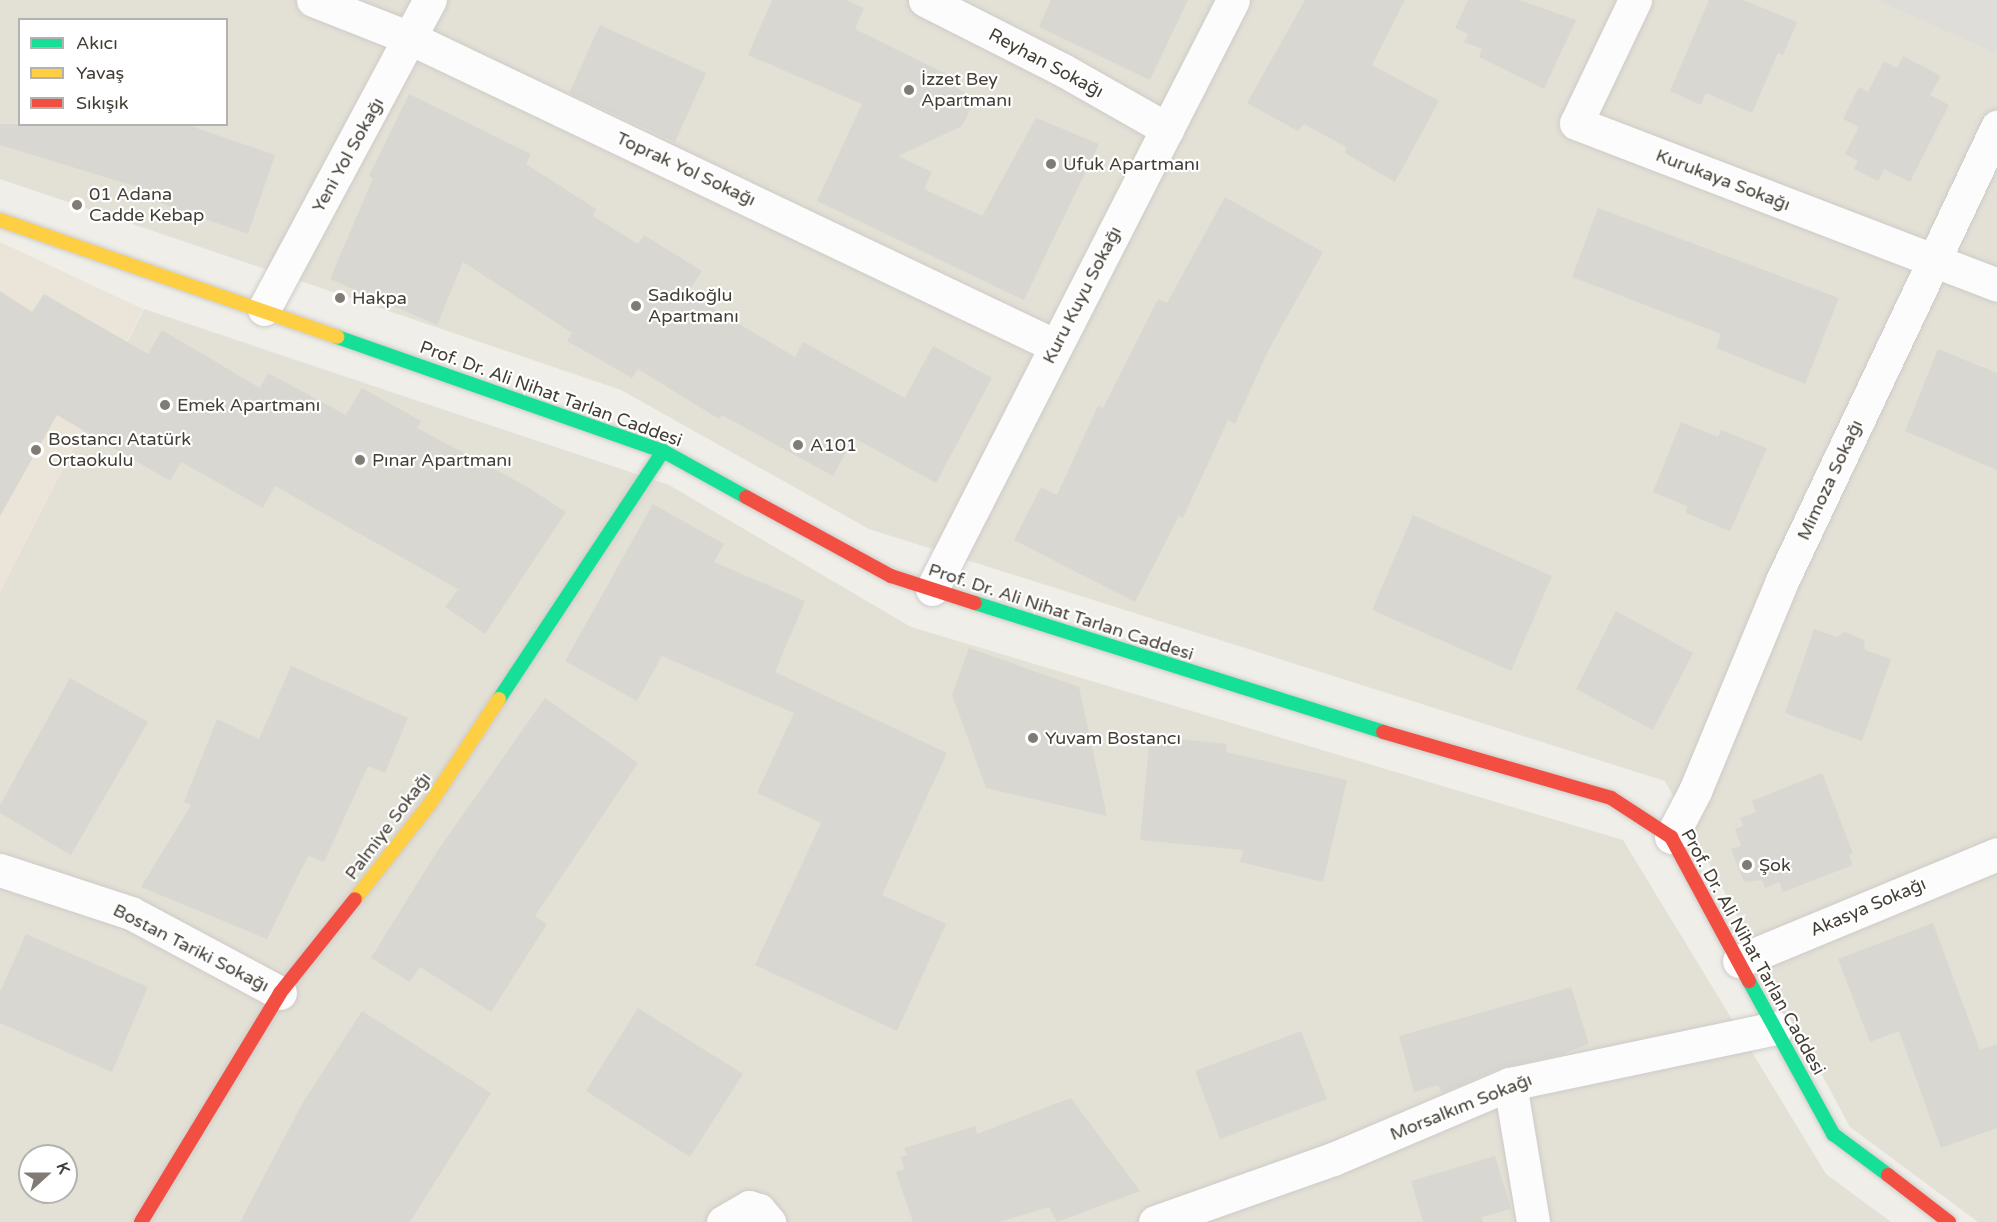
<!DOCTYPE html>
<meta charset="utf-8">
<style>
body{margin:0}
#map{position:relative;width:1997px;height:1222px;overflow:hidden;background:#efeee9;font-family:"Varela Round",sans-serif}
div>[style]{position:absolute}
.residential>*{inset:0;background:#e3e0d6}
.education>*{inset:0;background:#eae5d8}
.parking>*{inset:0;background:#deddd9}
.building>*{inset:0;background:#d9d7d1}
.roads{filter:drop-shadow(0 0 2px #cdcbc7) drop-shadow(0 0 2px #cdcbc7)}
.street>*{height:33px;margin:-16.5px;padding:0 16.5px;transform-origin:16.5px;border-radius:16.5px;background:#fdfcfc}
.fast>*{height:14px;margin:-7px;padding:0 7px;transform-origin:7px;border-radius:7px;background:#16e098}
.slow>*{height:14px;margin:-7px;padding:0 7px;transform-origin:7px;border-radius:7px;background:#ffcf43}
.jam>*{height:14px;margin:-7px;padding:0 7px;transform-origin:7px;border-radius:7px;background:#f24e42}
.dots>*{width:16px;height:16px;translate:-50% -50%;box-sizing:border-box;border:3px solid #fff;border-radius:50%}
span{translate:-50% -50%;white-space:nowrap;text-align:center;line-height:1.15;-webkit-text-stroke:4.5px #fff;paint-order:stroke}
.street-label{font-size:18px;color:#443f36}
.poi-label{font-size:18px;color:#443f36}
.left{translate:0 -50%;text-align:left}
.legend{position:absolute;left:18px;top:18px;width:210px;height:108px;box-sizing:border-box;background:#fff;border:2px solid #b4b2af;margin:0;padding:8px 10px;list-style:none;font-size:18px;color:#443f36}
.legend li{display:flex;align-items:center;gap:12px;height:30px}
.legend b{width:30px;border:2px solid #b4b2af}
.north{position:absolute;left:18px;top:1144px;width:60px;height:60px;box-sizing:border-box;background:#fff;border:2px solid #b4b2af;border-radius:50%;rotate:69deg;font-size:16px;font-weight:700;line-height:24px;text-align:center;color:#443f36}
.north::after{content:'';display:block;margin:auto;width:21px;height:27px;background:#807c75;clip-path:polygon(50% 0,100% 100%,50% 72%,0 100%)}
</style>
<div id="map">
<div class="residential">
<i style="clip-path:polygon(evenodd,0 0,1997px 0,1997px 1222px,1978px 1222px,1850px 1127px,1665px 781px,869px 529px,621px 390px,0 179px,0 0,20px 20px,226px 20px,226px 124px,20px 124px,20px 20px)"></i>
<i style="clip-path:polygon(evenodd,144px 309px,669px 485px,911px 627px,1623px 840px,1826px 1174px,1891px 1222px,0 1222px,0 592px,144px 309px,30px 1156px,66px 1156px,66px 1192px,30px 1192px,30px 1156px)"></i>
</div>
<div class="education">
<i style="clip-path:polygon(0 242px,143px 309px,0 592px)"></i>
</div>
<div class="parking">
<i style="clip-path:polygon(1877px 0,1997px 0,1997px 51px,1996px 53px)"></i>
</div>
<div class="building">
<i style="clip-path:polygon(772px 0,846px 0,864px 8px,855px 29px,954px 78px,950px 85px,976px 98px,962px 126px,898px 156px,932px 172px,924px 189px,982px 216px,1036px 118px,1099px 144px,1024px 300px,817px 201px,862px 104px,748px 55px)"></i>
<i style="clip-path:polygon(1051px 0,1188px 0,1150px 80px,1039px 27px)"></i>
<i style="clip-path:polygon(1305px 0,1405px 0,1372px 65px,1439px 101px,1395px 182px,1345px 153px,1346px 147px,1304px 124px,1298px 131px,1247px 103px)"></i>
<i style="clip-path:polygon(1468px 0,1519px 0,1576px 20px,1544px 89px,1479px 57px,1482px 49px,1464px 42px,1468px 34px,1455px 28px)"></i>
<i style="clip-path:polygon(1709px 0,1743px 0,1797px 22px,1783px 55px,1778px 53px,1752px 113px,1706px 93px,1701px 105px,1670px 91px)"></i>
<i style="clip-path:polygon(600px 25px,706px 73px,675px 142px,569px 93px)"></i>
<i style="clip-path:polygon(1903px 56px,1941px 76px,1930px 95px,1949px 105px,1910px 182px,1884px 169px,1878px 181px,1854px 169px,1858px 161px,1845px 154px,1859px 127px,1843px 119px,1859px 87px,1868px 92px,1884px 61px,1897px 68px)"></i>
<i style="clip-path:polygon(409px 94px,531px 154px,526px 164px,596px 209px,593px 216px,638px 244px,644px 235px,702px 271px,687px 293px,795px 357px,803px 342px,905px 398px,933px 346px,992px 378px,936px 483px,854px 438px,833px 476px,722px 415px,719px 419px,638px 369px,632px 378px,567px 341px,572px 333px,463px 262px,437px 325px,330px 279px,373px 178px,369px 176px)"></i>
<i style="clip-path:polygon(0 124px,185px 124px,275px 155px,248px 234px,138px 195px,141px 188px,0 145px)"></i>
<i style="clip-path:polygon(1225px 197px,1323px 252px,1267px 353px,1235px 424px,1228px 420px,1183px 518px,1179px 516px,1135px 602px,1014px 540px,1041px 487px,1057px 495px,1098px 406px,1103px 408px,1158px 299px,1167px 303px)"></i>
<i style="clip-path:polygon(1598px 208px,1839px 298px,1805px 384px,1716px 348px,1721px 334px,1572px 277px)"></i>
<i style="clip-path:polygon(0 291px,32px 312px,44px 294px,148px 354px,162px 330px,260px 388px,268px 373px,346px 415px,362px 388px,421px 421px,417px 428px,526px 486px,566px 512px,485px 634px,445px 607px,458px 589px,275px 486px,263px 508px,181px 462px,170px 481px,57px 415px,0 516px)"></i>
<i style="clip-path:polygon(1938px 349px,1997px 373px,1997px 470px,1905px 431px)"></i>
<i style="clip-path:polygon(1681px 422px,1718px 437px,1721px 430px,1767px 448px,1730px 531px,1686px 513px,1687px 506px,1653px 492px)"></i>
<i style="clip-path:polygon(653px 504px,724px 544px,714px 562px,805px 601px,775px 672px,947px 753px,882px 895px,946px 924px,897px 1031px,755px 965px,821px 823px,757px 793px,794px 713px,662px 656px,637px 701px,565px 661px)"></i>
<i style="clip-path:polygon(1413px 515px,1552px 576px,1511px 671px,1372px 610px)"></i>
<i style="clip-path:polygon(1616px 611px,1693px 653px,1653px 730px,1576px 689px)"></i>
<i style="clip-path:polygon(1814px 629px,1837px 637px,1845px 632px,1864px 640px,1865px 650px,1891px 659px,1862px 741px,1785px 713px)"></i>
<i style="clip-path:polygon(969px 648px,1079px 687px,1107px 816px,986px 788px,952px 695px)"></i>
<i style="clip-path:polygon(291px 666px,408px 718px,385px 773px,368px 766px,324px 862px,308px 856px,267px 939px,141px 887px,191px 805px,184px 802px,217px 719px,259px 739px)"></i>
<i style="clip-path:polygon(70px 678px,148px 722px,71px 855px,0 813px,0 805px)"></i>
<i style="clip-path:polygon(545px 698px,638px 763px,535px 916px,547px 924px,491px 1012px,420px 967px,410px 982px,371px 958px,436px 853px)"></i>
<i style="clip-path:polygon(1150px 736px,1227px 744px,1226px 752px,1347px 780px,1323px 882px,1240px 862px,1243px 850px,1140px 840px)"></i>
<i style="clip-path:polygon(1822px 773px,1853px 853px,1849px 855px,1853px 865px,1783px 892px,1779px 882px,1765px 888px,1762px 880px,1744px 882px,1731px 849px,1741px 846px,1735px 829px,1743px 826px,1740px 818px,1756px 812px,1752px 801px)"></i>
<i style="clip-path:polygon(1933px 923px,1980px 1050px,1997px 1044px,1997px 1128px,1941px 1148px,1899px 1031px,1870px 1042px,1838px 959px)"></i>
<i style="clip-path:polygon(26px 934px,148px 987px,112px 1072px,0 1023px,0 992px)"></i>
<i style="clip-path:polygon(1571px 987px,1589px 1044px,1563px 1054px,1503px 1067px,1442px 1093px,1438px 1085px,1414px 1092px,1399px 1036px)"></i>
<i style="clip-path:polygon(638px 1008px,743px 1074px,690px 1157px,586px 1091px)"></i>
<i style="clip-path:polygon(362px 1011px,491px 1093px,410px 1222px,240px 1222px,302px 1104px)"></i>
<i style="clip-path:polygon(1301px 1031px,1327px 1099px,1220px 1139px,1195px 1071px)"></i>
<i style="clip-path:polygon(1071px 1098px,1140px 1191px,1057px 1222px,1049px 1207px,999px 1222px,913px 1222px,896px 1172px,904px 1169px,901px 1157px,907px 1155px,904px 1148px,975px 1126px,977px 1134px)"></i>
<i style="clip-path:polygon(1495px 1156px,1511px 1209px,1482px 1217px,1483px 1222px,1423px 1222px,1411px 1181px)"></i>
</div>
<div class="roads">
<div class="street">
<i style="left:313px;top:0;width:106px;rotate:21.5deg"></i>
<i style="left:412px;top:39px;width:713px;rotate:25.49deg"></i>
<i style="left:925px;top:0;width:155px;rotate:26.9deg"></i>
<i style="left:1063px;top:70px;width:120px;rotate:29.6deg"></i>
<i style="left:1635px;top:0;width:136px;rotate:115.6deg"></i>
<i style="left:1576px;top:123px;width:451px;rotate:21deg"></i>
<i style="left:264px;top:309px;width:351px;rotate:-61.8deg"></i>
<i style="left:932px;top:589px;width:661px;rotate:-62.93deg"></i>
<i style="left:1671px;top:837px;width:52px;rotate:-62.4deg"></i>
<i style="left:1695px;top:791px;width:225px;rotate:-67.5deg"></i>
<i style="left:1781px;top:583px;width:505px;rotate:-64.65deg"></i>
<i style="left:0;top:870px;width:138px;rotate:18.2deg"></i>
<i style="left:131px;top:913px;width:169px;rotate:28.2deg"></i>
<i style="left:1739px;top:961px;width:279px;rotate:-22.5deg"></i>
<i style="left:1510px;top:1084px;width:140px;rotate:80.5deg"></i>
<i style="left:723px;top:1222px;width:30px;rotate:-30deg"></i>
<i style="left:749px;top:1207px;width:10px;rotate:17deg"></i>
<i style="left:759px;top:1210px;width:16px;rotate:50deg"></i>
<i style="left:1155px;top:1222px;width:189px;rotate:-19.5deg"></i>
<i style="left:1333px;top:1159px;width:192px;rotate:-23deg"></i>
<i style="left:1510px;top:1084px;width:272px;rotate:-11.9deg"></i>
</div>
<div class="fast">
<i style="left:337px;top:337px;width:345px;rotate:19.3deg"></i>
<i style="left:663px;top:451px;width:95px;rotate:29deg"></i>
<i style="left:975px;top:603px;width:428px;rotate:17.5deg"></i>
<i style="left:499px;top:699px;width:297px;rotate:-56.5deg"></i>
<i style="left:1749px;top:981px;width:175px;rotate:61.2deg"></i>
<i style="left:1833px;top:1134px;width:69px;rotate:36.7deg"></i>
</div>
<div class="slow">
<i style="left:0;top:220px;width:357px;rotate:19.1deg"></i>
<i style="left:355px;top:899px;width:120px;rotate:-51.8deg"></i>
<i style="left:429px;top:805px;width:127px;rotate:-56.6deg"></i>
</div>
<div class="jam">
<i style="left:746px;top:497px;width:165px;rotate:28.6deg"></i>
<i style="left:891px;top:576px;width:88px;rotate:17.8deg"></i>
<i style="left:1383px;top:732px;width:237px;rotate:16.1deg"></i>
<i style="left:1611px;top:798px;width:72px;rotate:33deg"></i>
<i style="left:1671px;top:837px;width:164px;rotate:61.6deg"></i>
<i style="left:1888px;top:1175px;width:77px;rotate:37.6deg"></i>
<i style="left:141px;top:1222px;width:268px;rotate:-58.7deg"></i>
<i style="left:280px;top:993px;width:120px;rotate:-51.4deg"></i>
</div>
</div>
<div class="dots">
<i style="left:909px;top:90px;background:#807c75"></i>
<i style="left:1051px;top:164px;background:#807c75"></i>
<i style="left:77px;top:205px;background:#807c75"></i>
<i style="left:340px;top:298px;background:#807c75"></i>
<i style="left:636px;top:306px;background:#807c75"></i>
<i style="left:165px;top:405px;background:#807c75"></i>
<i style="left:798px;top:445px;background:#807c75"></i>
<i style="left:36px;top:450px;background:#807c75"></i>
<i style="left:360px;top:460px;background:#807c75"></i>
<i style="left:1033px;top:738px;background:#807c75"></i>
<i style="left:1747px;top:865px;background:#807c75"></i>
</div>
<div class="street-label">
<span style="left:1046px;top:63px;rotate:28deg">Reyhan Sokağı</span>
<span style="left:348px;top:155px;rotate:-61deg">Yeni Yol Sokağı</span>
<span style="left:686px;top:169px;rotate:25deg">Toprak Yol Sokağı</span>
<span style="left:1723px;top:180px;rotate:21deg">Kurukaya Sokağı</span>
<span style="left:1082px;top:295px;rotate:-63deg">Kuru Kuyu Sokağı</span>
<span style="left:551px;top:394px;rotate:20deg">Prof. Dr. Ali Nihat Tarlan Caddesi</span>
<span style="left:1830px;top:480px;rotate:-65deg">Mimoza Sokağı</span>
<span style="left:1061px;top:612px;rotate:18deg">Prof. Dr. Ali Nihat Tarlan Caddesi</span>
<span style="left:388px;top:826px;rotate:-53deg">Palmiye Sokağı</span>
<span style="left:1868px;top:907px;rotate:-23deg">Akasya Sokağı</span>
<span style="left:191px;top:948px;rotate:27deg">Bostan Tariki Sokağı</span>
<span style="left:1753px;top:952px;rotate:61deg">Prof. Dr. Ali Nihat Tarlan Caddesi</span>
<span style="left:1461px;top:1107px;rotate:-22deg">Morsalkım Sokağı</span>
</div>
<div class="poi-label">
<span class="left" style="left:921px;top:90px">İzzet Bey<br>Apartmanı</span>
<span class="left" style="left:1063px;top:164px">Ufuk Apartmanı</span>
<span class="left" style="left:89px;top:205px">01 Adana<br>Cadde Kebap</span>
<span class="left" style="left:648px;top:306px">Sadıkoğlu<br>Apartmanı</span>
<span class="left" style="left:352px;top:298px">Hakpa</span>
<span class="left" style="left:177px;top:405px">Emek Apartmanı</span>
<span class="left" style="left:48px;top:450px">Bostancı Atatürk<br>Ortaokulu</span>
<span class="left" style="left:810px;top:445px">A101</span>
<span class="left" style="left:372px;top:460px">Pınar Apartmanı</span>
<span class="left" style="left:1045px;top:738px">Yuvam Bostancı</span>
<span class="left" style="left:1759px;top:865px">Şok</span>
</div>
<ul class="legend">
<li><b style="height:8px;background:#16e098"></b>Akıcı</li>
<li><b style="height:8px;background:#ffcf43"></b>Yavaş</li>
<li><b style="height:8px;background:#f24e42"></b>Sıkışık</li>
</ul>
<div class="north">K</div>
</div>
